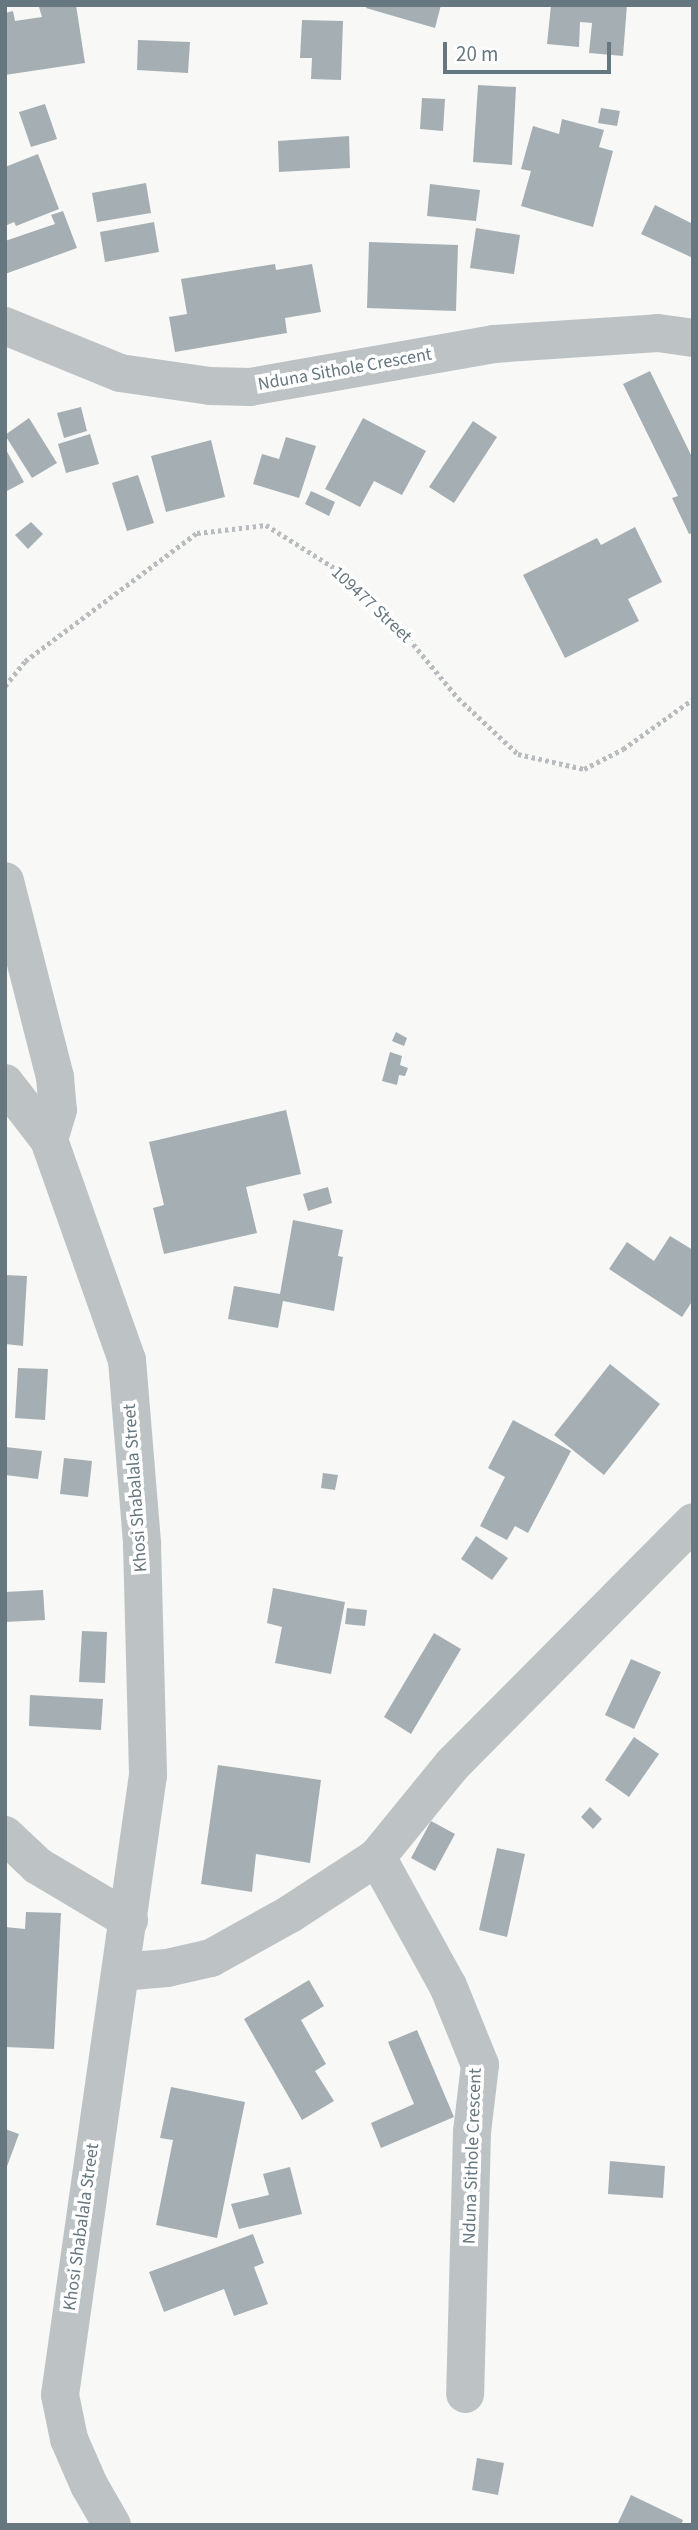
<!DOCTYPE html>
<style>
body{margin:0}
#map{position:relative;width:698px;height:2530px;overflow:hidden;background:#f8f8f6;font-family:"Source Sans 3",sans-serif}
div>[style]{position:absolute}
.building>*{inset:0;background:#a5afb3}
.path>*{height:4.5px;margin-top:-2.25px;transform-origin:0;background:repeating-linear-gradient(90deg,#b8bcbe 0 3.5px,transparent 0 7px)}
.minor>*{height:38px;margin:-19px;padding:0 19px;transform-origin:19px;border-radius:19px;background:#bdc3c5}
span{translate:-50% -50%;white-space:nowrap;text-align:center;line-height:1.15;-webkit-text-stroke:7px #fff;paint-order:stroke}
.street-label{font-size:18px;color:#66777f}
.frame{position:absolute;inset:0;border:7px solid #66777f;pointer-events:none}
.scale{position:absolute;left:443px;top:42px;width:168px;height:32px;box-sizing:border-box;border:4px solid #66777f;border-top:0;padding-left:9px;font-size:21px;line-height:24px;white-space:nowrap;color:#66777f;-webkit-text-stroke:5px #fff;paint-order:stroke}
</style>
<div id="map">
<div class="building">
<i style="clip-path:polygon(76px 5px,85px 63px,5px 75px,5px 13px,13px 11px,15px 21px,42px 17px,39px 7px)"></i>
<i style="clip-path:polygon(367px 5px,441px 5px,435px 28px,366px 8px)"></i>
<i style="clip-path:polygon(551px 5px,627px 5px,623px 56px,589px 53px,592px 23px,580px 22px,579px 47px,547px 44px)"></i>
<i style="clip-path:polygon(302px 20px,343px 21px,341px 80px,311px 79px,312px 58px,300px 58px)"></i>
<i style="clip-path:polygon(138px 40px,190px 42px,188px 73px,137px 70px)"></i>
<i style="clip-path:polygon(478px 85px,516px 87px,512px 165px,473px 162px)"></i>
<i style="clip-path:polygon(422px 98px,445px 99px,443px 131px,420px 129px)"></i>
<i style="clip-path:polygon(45px 104px,57px 139px,31px 147px,19px 112px)"></i>
<i style="clip-path:polygon(601px 108px,620px 111px,617px 126px,598px 123px)"></i>
<i style="clip-path:polygon(562px 119px,604px 130px,599px 147px,613px 151px,593px 227px,521px 206px,531px 171px,521px 169px,533px 126px,559px 134px)"></i>
<i style="clip-path:polygon(349px 136px,350px 168px,279px 172px,278px 141px)"></i>
<i style="clip-path:polygon(38px 154px,59px 209px,16px 226px,14px 222px,5px 226px,5px 167px)"></i>
<i style="clip-path:polygon(146px 183px,151px 213px,97px 222px,92px 193px)"></i>
<i style="clip-path:polygon(430px 184px,480px 190px,476px 221px,427px 216px)"></i>
<i style="clip-path:polygon(655px 205px,693px 224px,693px 258px,641px 234px)"></i>
<i style="clip-path:polygon(63px 211px,77px 248px,5px 274px,5px 241px,55px 224px,51px 215px)"></i>
<i style="clip-path:polygon(154px 222px,159px 252px,105px 262px,100px 232px)"></i>
<i style="clip-path:polygon(476px 228px,520px 235px,514px 274px,470px 268px)"></i>
<i style="clip-path:polygon(369px 242px,458px 245px,456px 311px,367px 308px)"></i>
<i style="clip-path:polygon(275px 264px,276px 270px,312px 264px,321px 312px,285px 318px,287px 333px,175px 352px,169px 317px,187px 314px,181px 279px)"></i>
<i style="clip-path:polygon(650px 371px,693px 459px,693px 533px,689px 534px,672px 498px,678px 496px,623px 384px)"></i>
<i style="clip-path:polygon(81px 407px,87px 431px,64px 438px,57px 413px)"></i>
<i style="clip-path:polygon(29px 418px,57px 463px,32px 478px,5px 435px)"></i>
<i style="clip-path:polygon(363px 418px,426px 451px,402px 495px,374px 481px,360px 507px,325px 489px)"></i>
<i style="clip-path:polygon(473px 421px,497px 437px,454px 503px,429px 487px)"></i>
<i style="clip-path:polygon(90px 434px,99px 464px,66px 473px,58px 444px)"></i>
<i style="clip-path:polygon(286px 437px,316px 446px,299px 498px,253px 484px,262px 454px,279px 459px)"></i>
<i style="clip-path:polygon(211px 440px,225px 497px,166px 512px,151px 456px)"></i>
<i style="clip-path:polygon(5px 448px,24px 482px,5px 492px)"></i>
<i style="clip-path:polygon(138px 475px,154px 523px,127px 531px,112px 483px)"></i>
<i style="clip-path:polygon(311px 491px,335px 502px,329px 516px,305px 504px)"></i>
<i style="clip-path:polygon(31px 522px,43px 534px,28px 549px,15px 535px)"></i>
<i style="clip-path:polygon(635px 527px,662px 582px,628px 599px,639px 621px,565px 658px,523px 575px,597px 538px,601px 545px)"></i>
<i style="clip-path:polygon(396px 1032px,407px 1038px,404px 1046px,392px 1041px)"></i>
<i style="clip-path:polygon(390px 1052px,402px 1056px,400px 1065px,408px 1068px,405px 1076px,399px 1075px,397px 1085px,382px 1081px)"></i>
<i style="clip-path:polygon(286px 1110px,301px 1174px,246px 1187px,257px 1233px,164px 1254px,153px 1208px,164px 1205px,149px 1142px)"></i>
<i style="clip-path:polygon(328px 1187px,332px 1203px,308px 1211px,303px 1194px)"></i>
<i style="clip-path:polygon(293px 1220px,343px 1230px,338px 1256px,343px 1257px,334px 1311px,283px 1301px,278px 1328px,228px 1319px,234px 1286px,280px 1294px)"></i>
<i style="clip-path:polygon(670px 1236px,693px 1250px,693px 1300px,682px 1317px,609px 1269px,627px 1242px,654px 1261px)"></i>
<i style="clip-path:polygon(5px 1275px,27px 1276px,23px 1346px,5px 1344px)"></i>
<i style="clip-path:polygon(610px 1364px,660px 1404px,604px 1475px,554px 1435px)"></i>
<i style="clip-path:polygon(18px 1368px,48px 1369px,45px 1420px,15px 1418px)"></i>
<i style="clip-path:polygon(513px 1420px,571px 1451px,528px 1533px,515px 1526px,507px 1540px,480px 1526px,505px 1477px,488px 1468px)"></i>
<i style="clip-path:polygon(5px 1447px,42px 1451px,38px 1479px,5px 1475px)"></i>
<i style="clip-path:polygon(64px 1458px,92px 1461px,88px 1497px,60px 1494px)"></i>
<i style="clip-path:polygon(323px 1473px,338px 1475px,335px 1490px,321px 1488px)"></i>
<i style="clip-path:polygon(476px 1536px,508px 1558px,492px 1580px,461px 1559px)"></i>
<i style="clip-path:polygon(273px 1588px,345px 1602px,331px 1674px,275px 1663px,282px 1627px,267px 1623px)"></i>
<i style="clip-path:polygon(43px 1590px,45px 1620px,5px 1622px,5px 1592px)"></i>
<i style="clip-path:polygon(347px 1608px,367px 1610px,365px 1626px,345px 1624px)"></i>
<i style="clip-path:polygon(82px 1631px,107px 1632px,105px 1683px,79px 1682px)"></i>
<i style="clip-path:polygon(434px 1633px,461px 1649px,411px 1734px,384px 1717px)"></i>
<i style="clip-path:polygon(631px 1659px,661px 1672px,634px 1729px,605px 1715px)"></i>
<i style="clip-path:polygon(30px 1695px,103px 1699px,101px 1730px,29px 1726px)"></i>
<i style="clip-path:polygon(634px 1737px,659px 1754px,629px 1797px,605px 1780px)"></i>
<i style="clip-path:polygon(218px 1765px,321px 1780px,310px 1863px,256px 1854px,252px 1892px,201px 1884px)"></i>
<i style="clip-path:polygon(590px 1807px,602px 1819px,593px 1829px,581px 1817px)"></i>
<i style="clip-path:polygon(431px 1821px,455px 1834px,435px 1871px,411px 1858px)"></i>
<i style="clip-path:polygon(497px 1848px,525px 1854px,507px 1937px,479px 1930px)"></i>
<i style="clip-path:polygon(26px 1912px,61px 1913px,54px 2049px,5px 2047px,5px 1927px,25px 1929px)"></i>
<i style="clip-path:polygon(309px 1980px,324px 2006px,301px 2020px,326px 2064px,315px 2071px,334px 2101px,302px 2120px,244px 2019px)"></i>
<i style="clip-path:polygon(417px 2030px,454px 2117px,381px 2148px,371px 2123px,414px 2104px,388px 2042px)"></i>
<i style="clip-path:polygon(171px 2087px,245px 2102px,217px 2238px,156px 2225px,173px 2140px,160px 2138px)"></i>
<i style="clip-path:polygon(5px 2129px,19px 2134px,6px 2169px,5px 2169px)"></i>
<i style="clip-path:polygon(610px 2161px,665px 2166px,663px 2198px,608px 2194px)"></i>
<i style="clip-path:polygon(290px 2167px,302px 2214px,239px 2229px,231px 2204px,269px 2195px,263px 2174px)"></i>
<i style="clip-path:polygon(253px 2234px,264px 2263px,254px 2267px,268px 2304px,234px 2316px,224px 2289px,164px 2312px,149px 2272px)"></i>
<i style="clip-path:polygon(477px 2458px,504px 2463px,498px 2495px,472px 2490px)"></i>
<i style="clip-path:polygon(631px 2495px,683px 2520px,681px 2525px,617px 2525px)"></i>
</div>
<div class="path">
<i style="left:5px;top:686px;width:32px;rotate:-51deg"></i>
<i style="left:25px;top:661px;width:214px;rotate:-36.7deg"></i>
<i style="left:197px;top:533px;width:69px;rotate:-6.6deg"></i>
<i style="left:266px;top:525px;width:89px;rotate:32.1deg"></i>
<i style="left:341px;top:572px;width:81px;rotate:43.5deg"></i>
<i style="left:400px;top:628px;width:91px;rotate:50.4deg"></i>
<i style="left:458px;top:698px;width:82px;rotate:43deg"></i>
<i style="left:518px;top:754px;width:68px;rotate:12.8deg"></i>
<i style="left:584px;top:769px;width:44px;rotate:-27.1deg"></i>
<i style="left:623px;top:749px;width:86px;rotate:-35.5deg"></i>
</div>
<div class="minor">
<i style="left:5px;top:326px;width:124px;rotate:22.2deg"></i>
<i style="left:120px;top:373px;width:91px;rotate:8.2deg"></i>
<i style="left:210px;top:386px;width:40px;rotate:1.4deg"></i>
<i style="left:250px;top:387px;width:248px;rotate:-10deg"></i>
<i style="left:494px;top:344px;width:164px;rotate:-3.8deg"></i>
<i style="left:658px;top:333px;width:35px;rotate:8deg"></i>
<i style="left:5px;top:881px;width:202px;rotate:75.7deg"></i>
<i style="left:55px;top:1077px;width:33px;rotate:85deg"></i>
<i style="left:58px;top:1110px;width:31px;rotate:107deg"></i>
<i style="left:5px;top:1083px;width:72px;rotate:52.3deg"></i>
<i style="left:49px;top:1140px;width:233px;rotate:70.5deg"></i>
<i style="left:127px;top:1360px;width:185px;rotate:85.3deg"></i>
<i style="left:142px;top:1544px;width:231px;rotate:88.5deg"></i>
<i style="left:148px;top:1775px;width:626px;rotate:98.08deg"></i>
<i style="left:60px;top:2395px;width:45px;rotate:78.4deg"></i>
<i style="left:69px;top:2439px;width:50px;rotate:66.5deg"></i>
<i style="left:89px;top:2485px;width:46px;rotate:60.1deg"></i>
<i style="left:5px;top:1835px;width:45px;rotate:43.2deg"></i>
<i style="left:38px;top:1866px;width:106px;rotate:30.7deg"></i>
<i style="left:377px;top:1857px;width:147px;rotate:61.2deg"></i>
<i style="left:448px;top:1986px;width:85px;rotate:67.9deg"></i>
<i style="left:480px;top:2065px;width:67px;rotate:96.8deg"></i>
<i style="left:472px;top:2132px;width:262px;rotate:91.5deg"></i>
<i style="left:121px;top:1972px;width:46px;rotate:-5deg"></i>
<i style="left:167px;top:1968px;width:45px;rotate:-12.8deg"></i>
<i style="left:211px;top:1958px;width:90px;rotate:-29.1deg"></i>
<i style="left:290px;top:1914px;width:104px;rotate:-33.2deg"></i>
<i style="left:377px;top:1857px;width:119px;rotate:-50.8deg"></i>
<i style="left:452px;top:1765px;width:342px;rotate:-45.2deg"></i>
</div>
<div class="street-label">
<span style="left:345px;top:370px;rotate:-10deg">Nduna Sithole Crescent</span>
<span style="left:371px;top:605px;rotate:43deg">109477 Street</span>
<span style="left:136px;top:1488px;rotate:-94deg">Khosi Shabalala Street</span>
<span style="left:473px;top:2156px;rotate:-88deg">Nduna Sithole Crescent</span>
<span style="left:82px;top:2227px;rotate:-82deg">Khosi Shabalala Street</span>
</div>
<div class="frame"></div>
<div class="scale">20 m</div>
</div>
